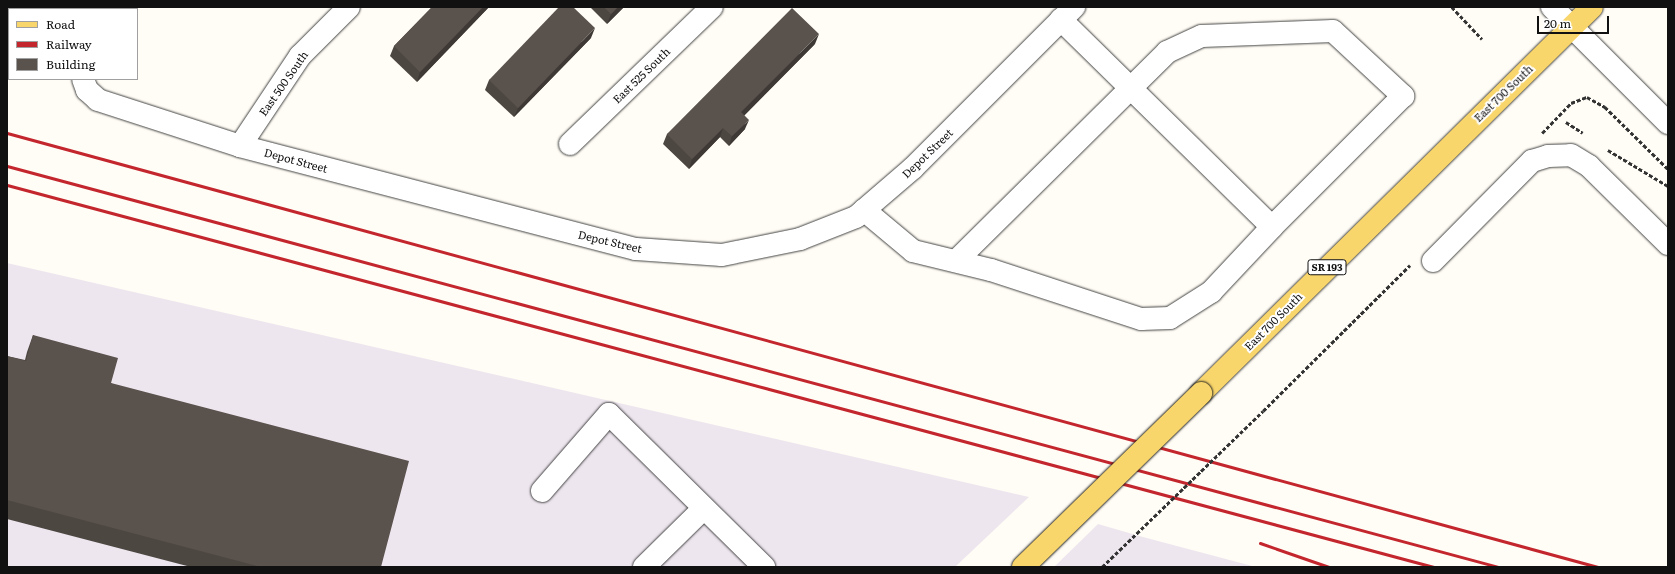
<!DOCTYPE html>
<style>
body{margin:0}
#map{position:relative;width:1675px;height:574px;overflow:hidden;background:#fffdf5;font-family:Literata,serif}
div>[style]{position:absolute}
.industrial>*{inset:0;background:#eee6ef}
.path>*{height:2.5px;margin-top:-1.25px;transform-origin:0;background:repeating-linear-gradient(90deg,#333 0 4px,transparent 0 6px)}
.roads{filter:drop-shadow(0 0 1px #444) drop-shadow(0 0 1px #444)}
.minor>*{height:22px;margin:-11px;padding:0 11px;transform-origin:11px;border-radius:11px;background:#fff}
.major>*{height:22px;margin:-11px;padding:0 11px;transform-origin:11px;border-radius:11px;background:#f9d66b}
.rail>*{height:3px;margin:-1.5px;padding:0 1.5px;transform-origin:1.5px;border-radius:1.5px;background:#c4262e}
.path-bridge>*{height:2.5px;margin-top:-1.25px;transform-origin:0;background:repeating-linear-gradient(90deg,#333 0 4px,transparent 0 6px)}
.bridges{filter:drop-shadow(0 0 1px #222) drop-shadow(0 0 1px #222)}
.major-bridge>*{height:22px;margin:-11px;padding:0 11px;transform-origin:11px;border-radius:11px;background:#f9d66b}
.wall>*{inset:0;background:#4d4742}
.shaded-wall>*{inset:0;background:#3f3936}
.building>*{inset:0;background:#5a524d}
span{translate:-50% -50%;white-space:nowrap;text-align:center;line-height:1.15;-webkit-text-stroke:4px #fff;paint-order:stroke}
.shield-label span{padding:1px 3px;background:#fff;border:1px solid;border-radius:3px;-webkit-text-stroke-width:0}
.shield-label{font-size:10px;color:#111;font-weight:700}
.street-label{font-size:11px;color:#111}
.frame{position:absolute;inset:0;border:8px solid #111;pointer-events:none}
.legend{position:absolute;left:8px;top:8px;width:130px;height:72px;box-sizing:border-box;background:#fff;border:1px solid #a0a0a0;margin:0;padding:5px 7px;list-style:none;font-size:12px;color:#111}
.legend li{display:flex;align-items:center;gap:8px;height:20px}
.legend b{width:20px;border:1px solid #a0a0a0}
.scale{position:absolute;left:1537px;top:16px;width:72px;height:18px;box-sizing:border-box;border:2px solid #111;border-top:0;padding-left:5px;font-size:12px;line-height:14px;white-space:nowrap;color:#111;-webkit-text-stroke:3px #fff;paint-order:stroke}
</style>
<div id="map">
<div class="industrial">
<i style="clip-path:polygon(7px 263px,584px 395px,1029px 497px,955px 567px,7px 567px)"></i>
<i style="clip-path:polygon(1098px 524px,1143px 537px,1256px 567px,1054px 567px)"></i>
</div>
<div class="path">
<i style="left:1452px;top:7px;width:44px;rotate:46.8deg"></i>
<i style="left:1566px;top:122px;width:20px;rotate:33deg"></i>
<i style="left:1542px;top:133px;width:42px;rotate:-46deg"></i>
<i style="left:1571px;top:103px;width:17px;rotate:-21deg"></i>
<i style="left:1587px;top:97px;width:21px;rotate:29deg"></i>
<i style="left:1605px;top:107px;width:88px;rotate:44.5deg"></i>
<i style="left:1608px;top:150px;width:70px;rotate:31deg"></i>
<i style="left:1263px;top:411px;width:207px;rotate:-44.8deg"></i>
</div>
<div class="roads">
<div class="minor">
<i style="left:1552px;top:7px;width:164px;rotate:45deg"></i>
<i style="left:28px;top:9px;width:2px;rotate:-63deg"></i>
<i style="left:96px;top:9px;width:2px;rotate:-63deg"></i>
<i style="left:7px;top:12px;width:2px"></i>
<i style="left:83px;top:79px;width:12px;rotate:70deg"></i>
<i style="left:87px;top:90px;width:15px;rotate:42deg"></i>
<i style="left:98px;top:100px;width:149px;rotate:17.9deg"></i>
<i style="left:240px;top:146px;width:409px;rotate:14.6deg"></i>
<i style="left:636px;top:249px;width:86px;rotate:4deg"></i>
<i style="left:722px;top:255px;width:80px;rotate:-11.6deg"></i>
<i style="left:800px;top:239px;width:60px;rotate:-21.4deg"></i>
<i style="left:856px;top:217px;width:75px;rotate:-40.7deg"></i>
<i style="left:913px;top:168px;width:228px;rotate:-45deg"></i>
<i style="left:570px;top:144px;width:197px;rotate:-44deg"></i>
<i style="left:240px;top:146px;width:108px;rotate:-56.3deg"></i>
<i style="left:300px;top:56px;width:69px;rotate:-45deg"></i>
<i style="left:864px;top:210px;width:64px;rotate:39.9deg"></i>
<i style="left:913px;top:251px;width:80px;rotate:13.7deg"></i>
<i style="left:991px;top:270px;width:158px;rotate:18.1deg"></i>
<i style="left:1141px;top:319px;width:29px;rotate:-2deg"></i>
<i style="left:1170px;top:318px;width:49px;rotate:-32.4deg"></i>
<i style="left:1211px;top:292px;width:89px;rotate:-46.8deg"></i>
<i style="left:1272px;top:227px;width:296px;rotate:-135.5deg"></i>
<i style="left:956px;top:261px;width:297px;rotate:-44.7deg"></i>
<i style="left:1167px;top:52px;width:38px;rotate:-25deg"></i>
<i style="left:1202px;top:36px;width:131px;rotate:-2.2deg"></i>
<i style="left:1333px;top:31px;width:96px;rotate:42.9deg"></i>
<i style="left:1403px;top:96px;width:185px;rotate:135deg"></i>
<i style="left:1433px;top:261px;width:141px;rotate:-45.3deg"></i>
<i style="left:1532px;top:161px;width:17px;rotate:-17deg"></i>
<i style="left:1548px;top:156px;width:23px;rotate:-2deg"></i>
<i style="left:1571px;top:155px;width:21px;rotate:31deg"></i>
<i style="left:1589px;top:166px;width:111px;rotate:44.6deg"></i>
<i style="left:542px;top:491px;width:102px;rotate:-49deg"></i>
<i style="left:609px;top:414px;width:218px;rotate:44.6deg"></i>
<i style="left:644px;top:567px;width:84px;rotate:-44.5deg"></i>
</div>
<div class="major">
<i style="left:1201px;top:393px;width:549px;rotate:-44.63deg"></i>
</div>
</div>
<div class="rail">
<i style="left:7px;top:133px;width:1649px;rotate:15.26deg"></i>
<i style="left:7px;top:166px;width:1544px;rotate:15.05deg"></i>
<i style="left:7px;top:185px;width:1477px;rotate:14.99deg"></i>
<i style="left:1260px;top:543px;width:73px;rotate:19.2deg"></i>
</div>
<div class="path-bridge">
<i style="left:1102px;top:567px;width:224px;rotate:-44.1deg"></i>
</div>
<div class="bridges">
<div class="major-bridge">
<i style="left:1023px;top:567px;width:249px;rotate:-44.3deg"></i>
</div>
</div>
<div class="wall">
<i style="clip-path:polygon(432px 7px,489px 7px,417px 82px,390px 56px,394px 46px)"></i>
<i style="clip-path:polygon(590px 7px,624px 7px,607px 24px)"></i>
<i style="clip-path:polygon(7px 21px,9px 21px,9px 47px,7px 47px)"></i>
<i style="clip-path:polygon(591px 38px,514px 117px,485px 90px,489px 80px)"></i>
<i style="clip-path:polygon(815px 44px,744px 115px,745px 129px,729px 146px,720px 137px,689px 169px,663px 144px,667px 134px)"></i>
<i style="clip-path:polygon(33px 335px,111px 383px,381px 567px,191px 567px,7px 519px,7px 356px,25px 360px,27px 352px)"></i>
</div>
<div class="shaded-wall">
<i style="clip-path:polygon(483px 7px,489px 7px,417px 82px,420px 72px)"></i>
<i style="clip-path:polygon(618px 7px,624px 7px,607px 24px,611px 14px)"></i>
<i style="clip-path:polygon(595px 28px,591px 38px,514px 117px,518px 108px)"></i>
<i style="clip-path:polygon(819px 34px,815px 44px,738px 122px,741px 112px)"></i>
<i style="clip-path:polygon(749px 120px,745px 129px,729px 146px,732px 136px)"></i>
<i style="clip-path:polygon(723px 128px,720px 137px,689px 169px,692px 159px)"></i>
</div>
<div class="building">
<i style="clip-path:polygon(432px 7px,483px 7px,420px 72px,394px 46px)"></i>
<i style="clip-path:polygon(559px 7px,573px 7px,595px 28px,518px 108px,489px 80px)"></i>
<i style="clip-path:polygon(604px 7px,618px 7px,611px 14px)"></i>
<i style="clip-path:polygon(792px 8px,819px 34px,741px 112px,749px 120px,732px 136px,723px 128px,692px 159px,667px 134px)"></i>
<i style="clip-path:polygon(7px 21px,9px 21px,9px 42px,7px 41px)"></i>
<i style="clip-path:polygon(33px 335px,118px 358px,111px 383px,409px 461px,381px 567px,261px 567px,7px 500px,7px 356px,26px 361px)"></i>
</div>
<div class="shield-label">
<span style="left:1327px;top:267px">SR 193</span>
</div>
<div class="street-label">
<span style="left:641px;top:75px;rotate:-44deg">East 525 South</span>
<span style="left:283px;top:83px;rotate:-55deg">East 500 South</span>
<span style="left:1503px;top:93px;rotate:-44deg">East 700 South</span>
<span style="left:927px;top:153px;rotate:-44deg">Depot Street</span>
<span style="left:296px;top:160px;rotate:15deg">Depot Street</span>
<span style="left:610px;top:241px;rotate:13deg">Depot Street</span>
<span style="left:1273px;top:321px;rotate:-45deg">East 700 South</span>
</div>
<div class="frame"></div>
<ul class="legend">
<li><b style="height:5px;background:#f9d66b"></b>Road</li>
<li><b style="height:5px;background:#c4262e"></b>Railway</li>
<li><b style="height:11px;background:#5a524d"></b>Building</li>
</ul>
<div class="scale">20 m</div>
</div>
